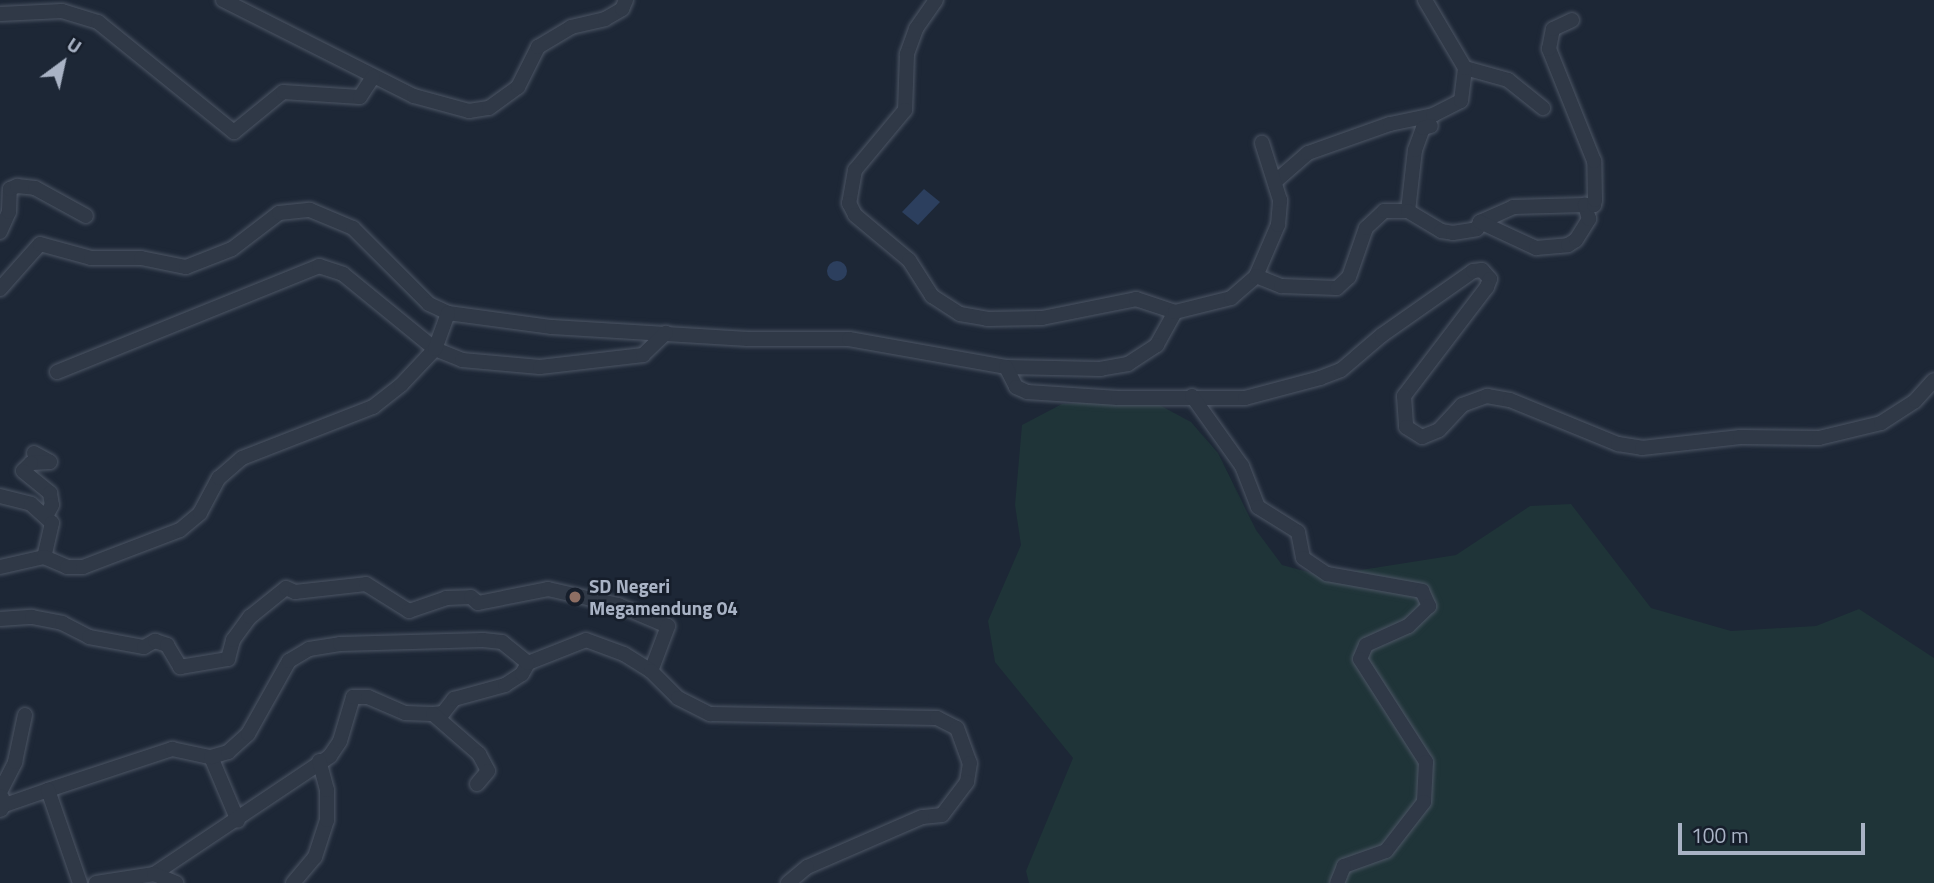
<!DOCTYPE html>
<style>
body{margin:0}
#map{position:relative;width:1934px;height:883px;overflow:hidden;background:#1d2736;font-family:"Titillium Web",sans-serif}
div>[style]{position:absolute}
.green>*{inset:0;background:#1f3438}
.water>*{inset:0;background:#2c3f5e}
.round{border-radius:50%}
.roads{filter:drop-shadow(0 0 2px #4d5665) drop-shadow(0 0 2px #4d5665)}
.minor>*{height:14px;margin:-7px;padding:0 7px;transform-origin:7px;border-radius:7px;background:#303947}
.tertiary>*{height:18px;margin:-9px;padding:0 9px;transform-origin:9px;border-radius:9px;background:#303947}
.dots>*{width:19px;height:19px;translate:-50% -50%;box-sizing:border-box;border:4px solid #161e2b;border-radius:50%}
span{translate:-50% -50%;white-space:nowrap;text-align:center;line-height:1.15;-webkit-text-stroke:5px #161e2b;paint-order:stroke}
.poi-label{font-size:19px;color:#a9b3c5;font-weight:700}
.left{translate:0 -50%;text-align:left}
.north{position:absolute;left:28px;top:28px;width:70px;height:70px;-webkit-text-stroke:5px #161e2b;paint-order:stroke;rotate:33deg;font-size:19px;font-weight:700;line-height:28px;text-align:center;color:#a9b3c5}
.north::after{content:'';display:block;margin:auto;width:24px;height:32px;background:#a9b3c5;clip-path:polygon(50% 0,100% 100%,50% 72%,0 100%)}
.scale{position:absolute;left:1678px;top:823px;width:187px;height:32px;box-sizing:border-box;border:4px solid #a9b3c5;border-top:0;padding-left:9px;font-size:21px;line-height:24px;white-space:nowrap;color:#a9b3c5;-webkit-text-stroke:5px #161e2b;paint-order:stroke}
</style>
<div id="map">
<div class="green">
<i style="clip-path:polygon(1148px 399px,1191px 422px,1218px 453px,1256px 530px,1282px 565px,1323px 576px,1456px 555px,1530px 506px,1571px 504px,1651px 608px,1731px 631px,1816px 626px,1859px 609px,1934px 658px,1934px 883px,1029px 883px,1026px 871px,1073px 758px,995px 662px,988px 621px,1021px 545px,1015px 505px,1022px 425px,1062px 404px)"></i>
</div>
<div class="water">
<i style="clip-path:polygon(924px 189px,940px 202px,918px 225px,902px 212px)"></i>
<i class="round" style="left:827px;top:261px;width:20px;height:20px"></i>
</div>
<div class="roads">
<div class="minor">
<i style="left:223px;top:0;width:214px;rotate:26.7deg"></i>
<i style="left:414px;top:96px;width:57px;rotate:15.3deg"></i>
<i style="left:469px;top:111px;width:20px;rotate:-9deg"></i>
<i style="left:489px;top:108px;width:36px;rotate:-36deg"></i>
<i style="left:518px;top:87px;width:45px;rotate:-63.4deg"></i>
<i style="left:538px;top:47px;width:39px;rotate:-31deg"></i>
<i style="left:571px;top:27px;width:35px;rotate:-13deg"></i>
<i style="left:605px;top:19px;width:20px;rotate:-30deg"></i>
<i style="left:622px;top:9px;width:10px;rotate:-66deg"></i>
<i style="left:936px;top:0;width:35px;rotate:125deg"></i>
<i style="left:916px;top:29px;width:27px;rotate:110deg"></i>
<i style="left:907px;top:54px;width:56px;rotate:92deg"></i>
<i style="left:905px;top:110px;width:78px;rotate:129.8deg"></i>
<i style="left:855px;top:170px;width:34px;rotate:100deg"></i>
<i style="left:849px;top:203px;width:13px;rotate:63deg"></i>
<i style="left:855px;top:215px;width:70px;rotate:39.8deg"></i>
<i style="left:909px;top:260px;width:43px;rotate:57.4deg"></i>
<i style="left:932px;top:296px;width:33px;rotate:33deg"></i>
<i style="left:960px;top:314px;width:27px;rotate:10deg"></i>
<i style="left:987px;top:319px;width:55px;rotate:-1deg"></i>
<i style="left:1042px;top:318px;width:96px;rotate:-11.4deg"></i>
<i style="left:1136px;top:299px;width:41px;rotate:18.4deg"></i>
<i style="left:1175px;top:312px;width:38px;rotate:119deg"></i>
<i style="left:1157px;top:345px;width:35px;rotate:147deg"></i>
<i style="left:1128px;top:364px;width:27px;rotate:170deg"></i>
<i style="left:1101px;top:369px;width:95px;rotate:-178.8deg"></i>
<i style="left:0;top:14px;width:62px;rotate:-2.8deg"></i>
<i style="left:62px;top:11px;width:38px;rotate:17deg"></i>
<i style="left:98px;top:22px;width:175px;rotate:39deg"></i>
<i style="left:234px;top:132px;width:63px;rotate:-39.2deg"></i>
<i style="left:283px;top:92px;width:77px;rotate:3.7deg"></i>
<i style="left:360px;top:97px;width:24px;rotate:-57deg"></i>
<i style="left:1465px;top:68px;width:45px;rotate:15.6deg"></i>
<i style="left:1508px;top:80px;width:45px;rotate:38.7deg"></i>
<i style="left:1277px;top:180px;width:41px;rotate:-41.1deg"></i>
<i style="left:1308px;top:153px;width:87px;rotate:-19.5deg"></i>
<i style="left:1390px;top:124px;width:44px;rotate:-11.8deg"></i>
<i style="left:1433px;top:115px;width:31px;rotate:-27deg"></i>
<i style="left:1461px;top:101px;width:33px;rotate:-83deg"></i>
<i style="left:1465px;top:68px;width:79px;rotate:-120.5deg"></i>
<i style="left:1408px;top:211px;width:61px;rotate:-83.5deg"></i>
<i style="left:1415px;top:150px;width:23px;rotate:-70deg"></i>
<i style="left:1423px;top:128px;width:8px;rotate:-14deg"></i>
<i style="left:1480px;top:222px;width:36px;rotate:-24deg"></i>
<i style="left:1513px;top:207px;width:72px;rotate:-1.6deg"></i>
<i style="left:0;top:232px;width:22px;rotate:-66deg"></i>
<i style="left:9px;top:212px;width:23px;rotate:-88deg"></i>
<i style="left:10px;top:189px;width:8px;rotate:-23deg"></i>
<i style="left:17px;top:186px;width:18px;rotate:6deg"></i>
<i style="left:35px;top:188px;width:58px;rotate:28.8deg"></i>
<i style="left:1256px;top:276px;width:56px;rotate:-66.7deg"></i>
<i style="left:1278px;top:225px;width:25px;rotate:-85deg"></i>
<i style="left:1280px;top:200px;width:60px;rotate:-107.5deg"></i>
<i style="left:0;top:289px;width:60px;rotate:-48.4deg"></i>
<i style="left:40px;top:244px;width:53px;rotate:15.4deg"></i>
<i style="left:91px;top:258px;width:50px"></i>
<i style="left:141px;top:258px;width:46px;rotate:11.3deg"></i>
<i style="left:186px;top:267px;width:49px;rotate:-21.4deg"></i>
<i style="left:232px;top:249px;width:59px;rotate:-37.5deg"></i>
<i style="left:279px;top:213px;width:31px;rotate:-6deg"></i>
<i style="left:310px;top:210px;width:47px;rotate:22.7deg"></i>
<i style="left:353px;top:228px;width:107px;rotate:45deg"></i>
<i style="left:429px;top:304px;width:21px;rotate:25deg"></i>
<i style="left:448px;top:313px;width:105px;rotate:7.7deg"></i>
<i style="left:552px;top:327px;width:196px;rotate:3.5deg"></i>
<i style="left:748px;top:339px;width:101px"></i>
<i style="left:849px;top:339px;width:159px;rotate:10.1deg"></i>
<i style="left:1006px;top:367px;width:22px;rotate:63deg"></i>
<i style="left:1016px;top:387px;width:12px;rotate:24deg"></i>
<i style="left:1027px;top:392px;width:91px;rotate:3.8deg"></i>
<i style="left:1118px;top:398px;width:127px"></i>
<i style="left:1245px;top:398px;width:78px;rotate:-14.9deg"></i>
<i style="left:1320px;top:378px;width:22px;rotate:-21deg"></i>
<i style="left:1341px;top:370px;width:54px;rotate:-40.5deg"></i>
<i style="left:1382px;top:335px;width:111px;rotate:-35.1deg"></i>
<i style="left:1473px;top:271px;width:9px;rotate:-6deg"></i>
<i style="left:1482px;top:270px;width:12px;rotate:48deg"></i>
<i style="left:1490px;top:279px;width:9px;rotate:111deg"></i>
<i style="left:1487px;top:287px;width:137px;rotate:127.3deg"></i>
<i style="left:1404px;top:396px;width:31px;rotate:86deg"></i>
<i style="left:1406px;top:427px;width:19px;rotate:32deg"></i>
<i style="left:1422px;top:437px;width:18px;rotate:-22deg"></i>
<i style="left:1439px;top:430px;width:34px;rotate:-47deg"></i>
<i style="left:1462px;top:405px;width:27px;rotate:-20deg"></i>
<i style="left:1487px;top:396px;width:23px;rotate:10deg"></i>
<i style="left:1510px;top:400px;width:117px;rotate:22.2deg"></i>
<i style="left:1618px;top:444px;width:24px;rotate:9deg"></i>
<i style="left:1642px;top:448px;width:99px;rotate:-6.4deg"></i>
<i style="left:1740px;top:437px;width:79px;rotate:0.7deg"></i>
<i style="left:1819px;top:438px;width:64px;rotate:-13.6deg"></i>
<i style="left:1881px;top:423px;width:40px;rotate:-32.9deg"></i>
<i style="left:1915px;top:401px;width:28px;rotate:-48deg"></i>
<i style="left:1175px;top:312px;width:58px;rotate:-14deg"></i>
<i style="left:1231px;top:298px;width:33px;rotate:-41deg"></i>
<i style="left:1256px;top:276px;width:27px;rotate:22deg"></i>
<i style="left:1281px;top:286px;width:56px;rotate:2deg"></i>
<i style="left:1337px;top:288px;width:16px;rotate:-43deg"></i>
<i style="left:1349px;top:277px;width:52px;rotate:-70.9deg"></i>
<i style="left:1366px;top:228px;width:25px;rotate:-43deg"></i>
<i style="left:1384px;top:211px;width:24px"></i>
<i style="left:1408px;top:211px;width:39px;rotate:31deg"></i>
<i style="left:1441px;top:231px;width:12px;rotate:9deg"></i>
<i style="left:1453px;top:233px;width:24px;rotate:-9deg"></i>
<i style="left:1477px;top:229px;width:8px;rotate:-67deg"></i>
<i style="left:1480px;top:222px;width:62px;rotate:24.9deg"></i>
<i style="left:1536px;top:248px;width:32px;rotate:-5deg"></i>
<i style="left:1568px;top:245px;width:9px;rotate:-32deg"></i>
<i style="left:1576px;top:240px;width:25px;rotate:-58deg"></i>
<i style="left:1589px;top:219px;width:15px;rotate:-106deg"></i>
<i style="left:1585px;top:205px;width:9px"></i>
<i style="left:1594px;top:205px;width:5px;rotate:-79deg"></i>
<i style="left:1595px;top:200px;width:39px;rotate:-91deg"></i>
<i style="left:1594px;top:161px;width:121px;rotate:-111.9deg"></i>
<i style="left:1549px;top:49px;width:20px;rotate:-79deg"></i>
<i style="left:1553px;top:29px;width:21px;rotate:-25deg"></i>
<i style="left:57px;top:372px;width:283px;rotate:-22deg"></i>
<i style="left:319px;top:266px;width:25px;rotate:18deg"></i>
<i style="left:343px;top:274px;width:119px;rotate:39.2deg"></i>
<i style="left:435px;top:349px;width:29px;rotate:22deg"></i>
<i style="left:462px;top:360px;width:78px;rotate:5.1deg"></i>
<i style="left:540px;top:367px;width:104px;rotate:-6.6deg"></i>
<i style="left:643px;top:355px;width:32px;rotate:-44deg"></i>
<i style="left:1192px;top:396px;width:86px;rotate:54.5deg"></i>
<i style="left:1242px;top:466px;width:44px;rotate:68.7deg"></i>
<i style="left:1258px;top:507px;width:47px;rotate:32deg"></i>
<i style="left:1298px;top:532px;width:26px;rotate:79deg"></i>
<i style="left:1303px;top:558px;width:29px;rotate:34deg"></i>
<i style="left:1327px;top:574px;width:97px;rotate:10.1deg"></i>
<i style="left:1422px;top:591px;width:17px;rotate:65deg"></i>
<i style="left:1429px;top:606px;width:29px;rotate:136deg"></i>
<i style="left:1408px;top:626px;width:46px;rotate:155.7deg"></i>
<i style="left:1366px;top:645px;width:15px;rotate:113deg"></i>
<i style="left:1360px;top:659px;width:122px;rotate:57.3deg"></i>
<i style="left:1426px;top:762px;width:40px;rotate:92.9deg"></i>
<i style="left:1424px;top:802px;width:62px;rotate:127.8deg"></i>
<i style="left:1386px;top:851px;width:45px;rotate:160.3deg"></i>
<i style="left:1344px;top:866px;width:18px;rotate:112deg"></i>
<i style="left:34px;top:453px;width:18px;rotate:29deg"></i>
<i style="left:50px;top:462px;width:19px;rotate:177deg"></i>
<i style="left:31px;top:463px;width:11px;rotate:135deg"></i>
<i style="left:23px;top:471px;width:35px;rotate:39deg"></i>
<i style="left:50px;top:493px;width:12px;rotate:81deg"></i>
<i style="left:52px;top:505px;width:10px;rotate:119deg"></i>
<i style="left:0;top:496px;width:32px;rotate:14deg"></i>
<i style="left:31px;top:504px;width:28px;rotate:42deg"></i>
<i style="left:52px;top:523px;width:35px;rotate:103deg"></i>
<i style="left:44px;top:557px;width:45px;rotate:167.2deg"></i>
<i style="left:44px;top:557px;width:25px;rotate:23deg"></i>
<i style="left:67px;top:567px;width:16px"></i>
<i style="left:83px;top:567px;width:104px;rotate:-20.9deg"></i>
<i style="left:180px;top:530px;width:26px;rotate:-40deg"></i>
<i style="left:200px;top:513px;width:40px;rotate:-62deg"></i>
<i style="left:219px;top:478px;width:30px;rotate:-41deg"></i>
<i style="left:242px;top:458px;width:141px;rotate:-21.3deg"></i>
<i style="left:373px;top:407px;width:36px;rotate:-38deg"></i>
<i style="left:401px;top:385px;width:50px;rotate:-46.6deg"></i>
<i style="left:435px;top:349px;width:38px;rotate:-70deg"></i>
<i style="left:0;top:619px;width:32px;rotate:-4deg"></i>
<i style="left:32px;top:617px;width:31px;rotate:11deg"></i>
<i style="left:62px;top:623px;width:30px;rotate:27deg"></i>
<i style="left:89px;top:637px;width:56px;rotate:10.3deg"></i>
<i style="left:144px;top:647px;width:13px;rotate:-29deg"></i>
<i style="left:155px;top:641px;width:13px;rotate:18deg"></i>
<i style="left:167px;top:645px;width:26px;rotate:59deg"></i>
<i style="left:180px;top:667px;width:49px;rotate:-9.5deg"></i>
<i style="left:228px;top:659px;width:20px;rotate:-75deg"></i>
<i style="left:233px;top:640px;width:29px;rotate:-54deg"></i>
<i style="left:250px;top:617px;width:46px;rotate:-38.9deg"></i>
<i style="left:286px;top:588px;width:10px;rotate:24deg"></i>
<i style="left:295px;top:592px;width:71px;rotate:-6.4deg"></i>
<i style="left:366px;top:584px;width:51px;rotate:32.1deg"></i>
<i style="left:409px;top:611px;width:39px;rotate:-19deg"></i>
<i style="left:446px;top:598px;width:25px;rotate:-2deg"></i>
<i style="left:471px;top:597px;width:9px;rotate:41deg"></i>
<i style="left:478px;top:603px;width:71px;rotate:-11.3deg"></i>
<i style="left:548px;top:589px;width:72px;rotate:12.9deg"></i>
<i style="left:618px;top:605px;width:54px;rotate:22.8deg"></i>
<i style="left:668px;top:626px;width:48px;rotate:110.7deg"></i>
<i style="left:433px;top:714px;width:10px;rotate:-6deg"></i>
<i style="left:443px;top:713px;width:18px;rotate:-52deg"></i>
<i style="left:454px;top:699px;width:53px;rotate:-15.4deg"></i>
<i style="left:505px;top:685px;width:20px;rotate:-33deg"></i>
<i style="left:522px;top:674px;width:13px;rotate:-61deg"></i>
<i style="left:528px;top:663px;width:62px;rotate:-21.6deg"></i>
<i style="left:586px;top:640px;width:40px;rotate:20.2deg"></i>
<i style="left:624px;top:654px;width:32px;rotate:32deg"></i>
<i style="left:651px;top:671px;width:38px;rotate:45deg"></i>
<i style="left:678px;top:698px;width:36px;rotate:27deg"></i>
<i style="left:710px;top:714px;width:227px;rotate:1deg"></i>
<i style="left:937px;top:718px;width:22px;rotate:27deg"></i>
<i style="left:957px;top:728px;width:37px;rotate:70deg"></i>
<i style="left:970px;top:763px;width:19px;rotate:99deg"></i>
<i style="left:967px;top:782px;width:41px;rotate:127.1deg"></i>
<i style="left:942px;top:815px;width:20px;rotate:174deg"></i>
<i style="left:922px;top:817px;width:125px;rotate:156.5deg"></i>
<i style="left:807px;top:867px;width:25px;rotate:140deg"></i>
<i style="left:211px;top:757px;width:69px;rotate:67.1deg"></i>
<i style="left:48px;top:790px;width:131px;rotate:-18.3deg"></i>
<i style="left:172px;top:749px;width:40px;rotate:12deg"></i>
<i style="left:211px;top:757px;width:18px;rotate:-16deg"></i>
<i style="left:228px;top:752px;width:27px;rotate:-42deg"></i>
<i style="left:248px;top:734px;width:84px;rotate:-60.7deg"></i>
<i style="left:289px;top:661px;width:23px;rotate:-31deg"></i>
<i style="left:309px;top:649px;width:31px;rotate:-9deg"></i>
<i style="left:340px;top:644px;width:143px;rotate:-1.6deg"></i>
<i style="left:483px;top:640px;width:19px;rotate:6deg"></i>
<i style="left:502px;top:642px;width:33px;rotate:39deg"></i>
<i style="left:0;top:792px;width:34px;rotate:-63deg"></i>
<i style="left:15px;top:762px;width:48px;rotate:-78deg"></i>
<i style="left:2px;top:806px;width:49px;rotate:-19.2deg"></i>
<i style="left:48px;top:790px;width:98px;rotate:71deg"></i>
<i style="left:154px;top:874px;width:212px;rotate:-33.8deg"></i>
<i style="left:330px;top:756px;width:18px;rotate:-56deg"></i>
<i style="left:340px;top:741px;width:46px;rotate:-73.5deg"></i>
<i style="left:353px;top:697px;width:15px"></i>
<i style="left:368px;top:697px;width:40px;rotate:23.4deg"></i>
<i style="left:405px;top:713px;width:28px;rotate:2deg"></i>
<i style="left:433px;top:714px;width:61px;rotate:41deg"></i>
<i style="left:479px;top:754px;width:19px;rotate:62deg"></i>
<i style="left:488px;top:771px;width:17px;rotate:130deg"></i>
<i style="left:96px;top:883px;width:59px;rotate:-8.8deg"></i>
<i style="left:154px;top:874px;width:24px;rotate:22deg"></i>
<i style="left:293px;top:883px;width:34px;rotate:-50deg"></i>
<i style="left:315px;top:857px;width:39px;rotate:-72deg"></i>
<i style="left:327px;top:820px;width:30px;rotate:-90deg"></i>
<i style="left:327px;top:790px;width:30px;rotate:-105deg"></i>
</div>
<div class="tertiary">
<i style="left:0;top:798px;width:10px;rotate:90deg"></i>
</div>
</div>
<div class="dots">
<i style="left:575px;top:597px;background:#8d6e63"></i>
</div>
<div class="poi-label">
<span class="left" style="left:589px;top:597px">SD Negeri<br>Megamendung 04</span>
</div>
<div class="north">U</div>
<div class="scale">100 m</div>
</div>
